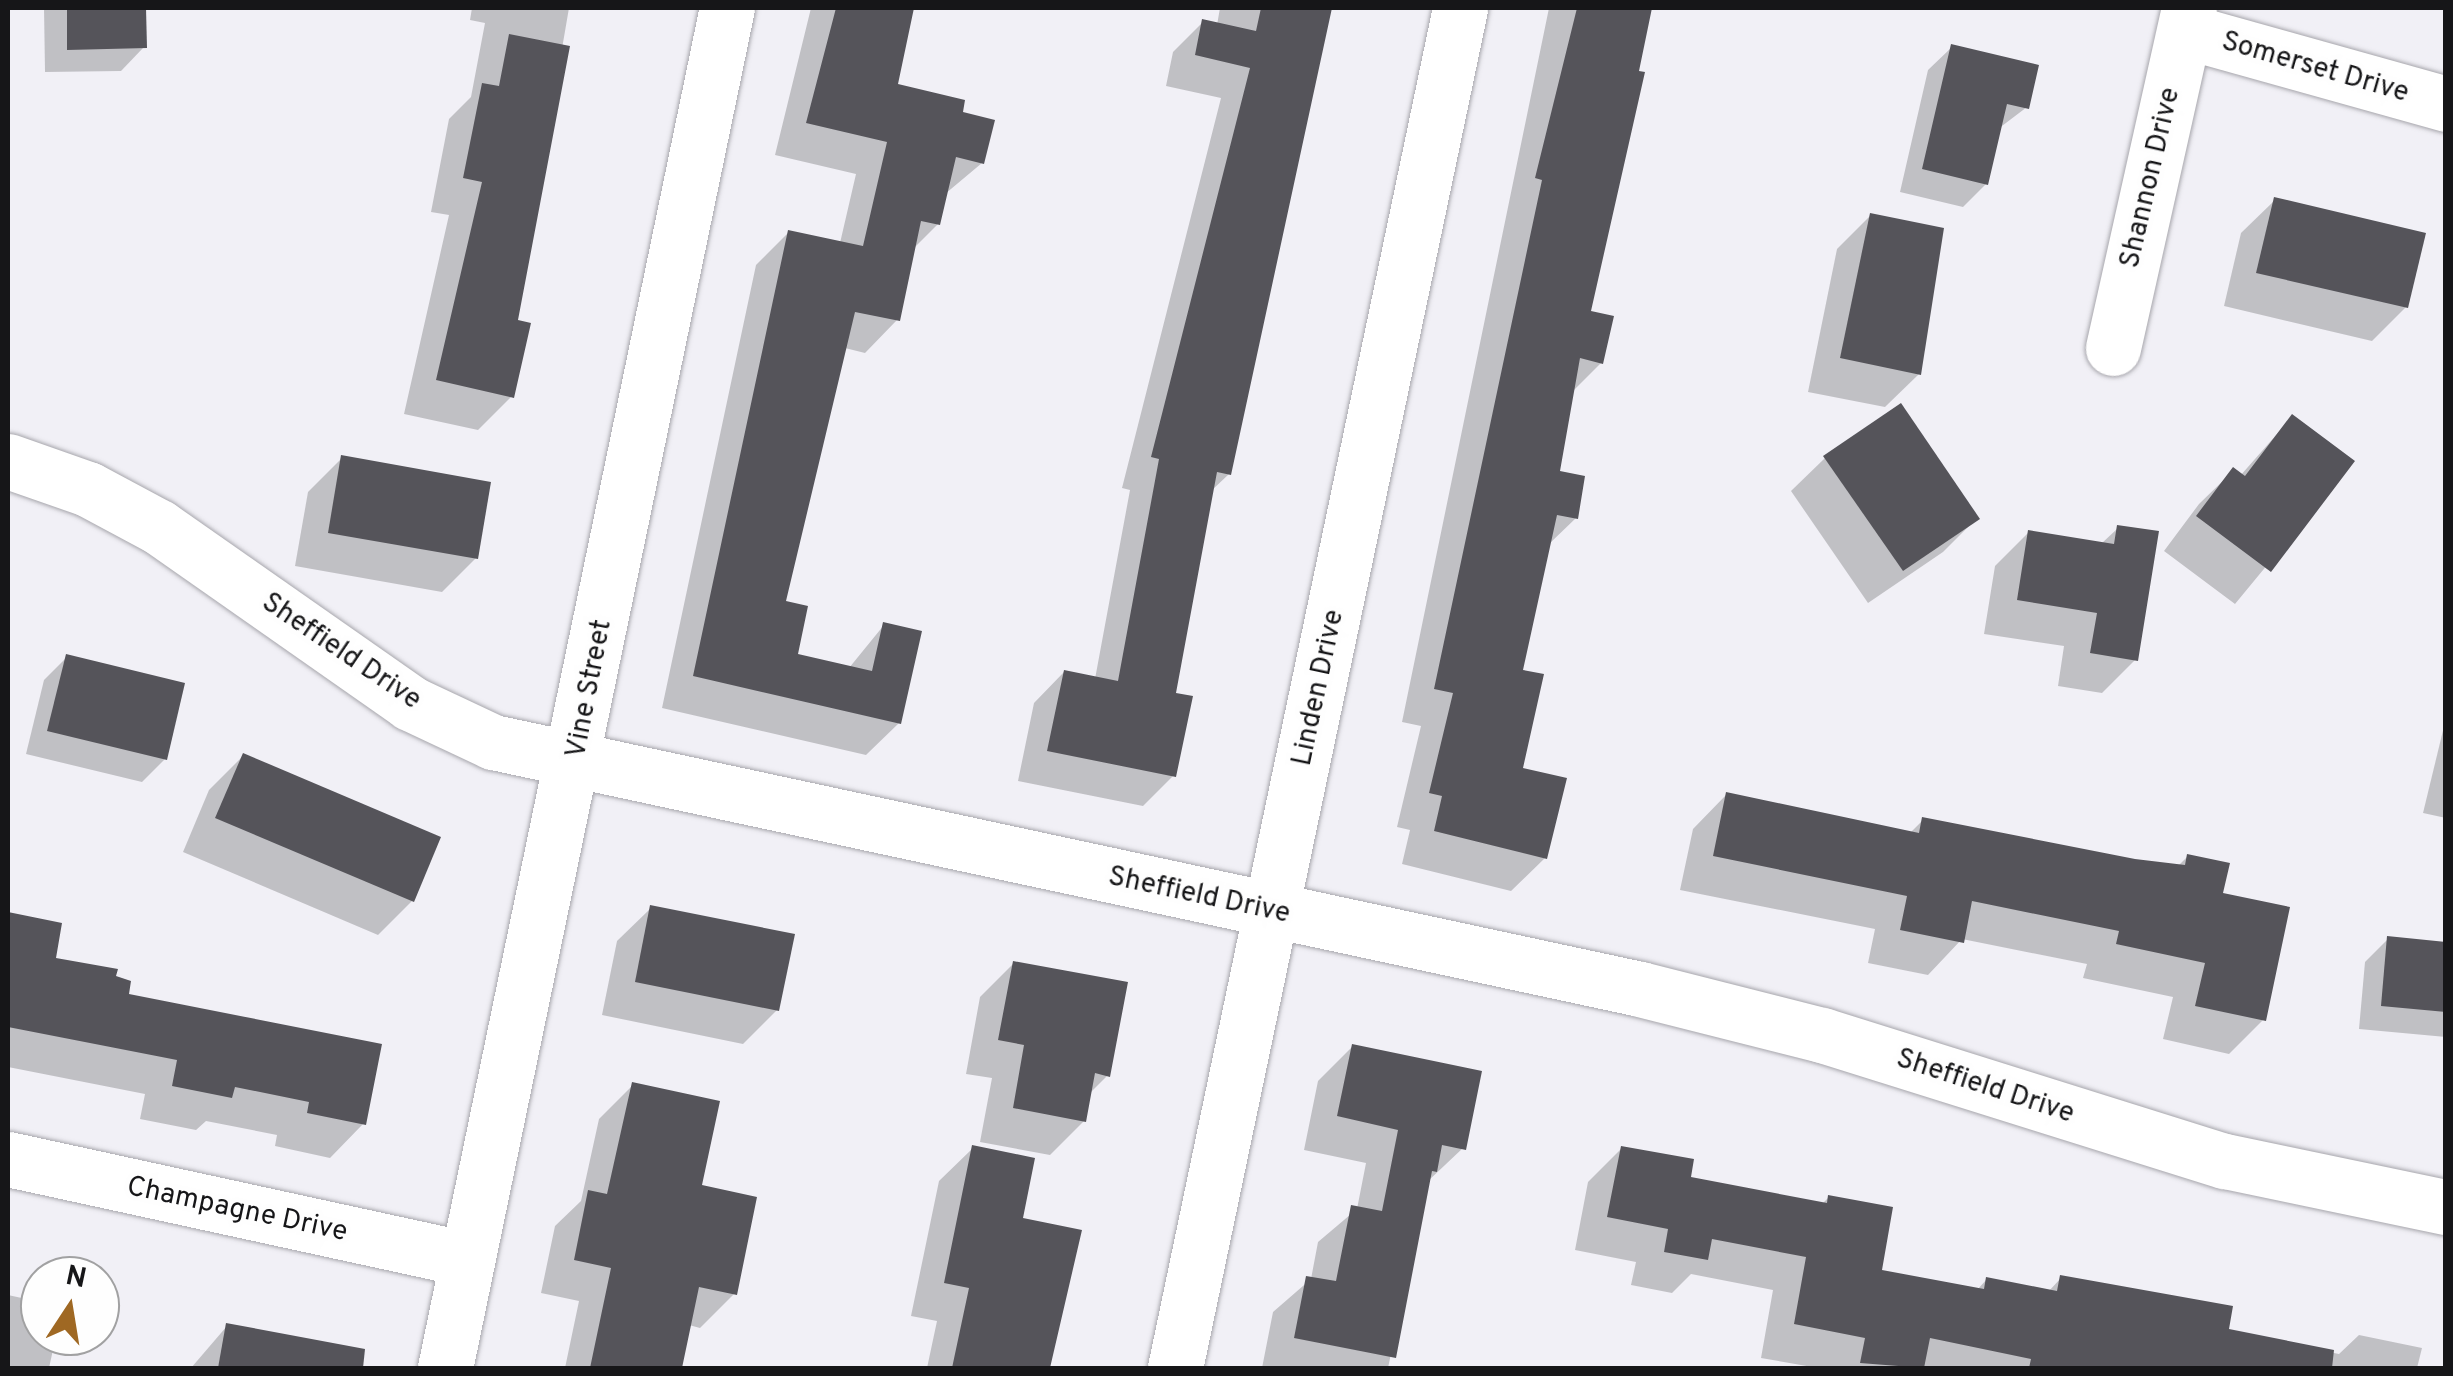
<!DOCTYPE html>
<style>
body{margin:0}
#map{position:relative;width:2453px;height:1376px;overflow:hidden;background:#f1f0f6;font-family:Overpass,sans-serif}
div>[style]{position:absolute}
.shadow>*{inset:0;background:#0003}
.building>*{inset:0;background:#55545a}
.roads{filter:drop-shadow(0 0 2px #a7a6ac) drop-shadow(0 0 2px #a7a6ac)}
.minor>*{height:55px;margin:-27.5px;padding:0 27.5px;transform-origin:27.5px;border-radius:27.5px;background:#fff}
span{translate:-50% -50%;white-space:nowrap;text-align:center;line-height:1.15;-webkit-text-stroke:10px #fefefe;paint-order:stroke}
.street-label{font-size:28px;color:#161618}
.frame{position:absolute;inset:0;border:10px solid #161618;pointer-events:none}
.north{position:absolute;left:20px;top:1256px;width:100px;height:100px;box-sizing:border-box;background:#fefefe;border:2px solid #a1a1a2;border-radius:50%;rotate:12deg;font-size:28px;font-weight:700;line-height:40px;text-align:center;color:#161618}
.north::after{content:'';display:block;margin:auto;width:35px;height:45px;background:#9f6823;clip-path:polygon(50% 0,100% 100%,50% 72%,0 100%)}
</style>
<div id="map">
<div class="shadow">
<i style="clip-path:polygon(44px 8px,144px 8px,144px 47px,121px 71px,45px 72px)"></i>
<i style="clip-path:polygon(472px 8px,569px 8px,515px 322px,512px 396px,478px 430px,404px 414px,449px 215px,431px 212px,449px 119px,471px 97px,485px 23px,470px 20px)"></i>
<i style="clip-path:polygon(811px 8px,913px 8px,895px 86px,960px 114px,982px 163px,945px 194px,938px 224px,912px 250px,897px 320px,865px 353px,845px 348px,783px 603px,795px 655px,849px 668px,884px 625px,899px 723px,866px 755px,662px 708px,756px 265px,788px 233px,840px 243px,856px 174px,775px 155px)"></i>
<i style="clip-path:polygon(1220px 8px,1329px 8px,1229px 474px,1210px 492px,1173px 695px,1174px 775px,1143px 806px,1018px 781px,1034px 703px,1064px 672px,1095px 679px,1130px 490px,1122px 488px,1221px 98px,1166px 86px,1173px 52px,1203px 22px,1217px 25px)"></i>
<i style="clip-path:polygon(1549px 8px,1650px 8px,1588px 313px,1601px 363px,1572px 392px,1557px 473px,1576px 518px,1548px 545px,1520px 672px,1520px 770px,1545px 858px,1511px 891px,1402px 864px,1410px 830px,1397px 827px,1421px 726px,1402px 722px)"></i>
<i style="clip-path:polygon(1952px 47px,2027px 107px,1998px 129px,1986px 184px,1963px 207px,1900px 192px,1928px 70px)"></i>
<i style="clip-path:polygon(2275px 200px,2406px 307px,2372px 341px,2224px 306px,2241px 233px)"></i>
<i style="clip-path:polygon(1871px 215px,1919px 374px,1885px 407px,1808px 392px,1837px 249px)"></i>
<i style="clip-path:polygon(2292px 417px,2352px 462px,2235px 604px,2164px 551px,2199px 504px,2233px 471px,2240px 476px)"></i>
<i style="clip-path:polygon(342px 458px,476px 558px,442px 592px,295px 566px,308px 492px)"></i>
<i style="clip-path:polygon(1825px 458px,1977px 518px,1943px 552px,1868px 603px,1791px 491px)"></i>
<i style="clip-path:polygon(2118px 528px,2135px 660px,2102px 693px,2058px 686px,2064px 646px,1984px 634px,1995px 566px,2029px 532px,2101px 544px)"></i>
<i style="clip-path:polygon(67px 657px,165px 759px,142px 782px,26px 754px,44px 680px)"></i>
<i style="clip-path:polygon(2446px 718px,2446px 818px,2423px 813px)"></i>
<i style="clip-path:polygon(243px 756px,412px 901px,378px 935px,183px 852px,209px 790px)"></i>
<i style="clip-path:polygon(1726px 795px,1910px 833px,1923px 820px,2134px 861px,2178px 866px,2188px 856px,2220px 895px,2263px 1020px,2229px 1054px,2163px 1039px,2173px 997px,2083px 978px,2087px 964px,1962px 939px,1928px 975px,1868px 963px,1875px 929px,1680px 890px,1693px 829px)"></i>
<i style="clip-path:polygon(651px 908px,777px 1010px,743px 1044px,602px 1015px,617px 941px)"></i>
<i style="clip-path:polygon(8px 914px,59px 925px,53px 960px,113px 977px,126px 996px,363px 1124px,330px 1158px,275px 1146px,277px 1135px,206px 1121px,196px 1130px,140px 1119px,145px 1094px,8px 1067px)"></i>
<i style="clip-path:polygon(2388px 939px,2446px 944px,2446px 1037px,2359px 1029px,2365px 962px)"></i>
<i style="clip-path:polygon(1014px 963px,1108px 1075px,1088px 1095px,1084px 1121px,1050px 1155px,980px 1142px,992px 1078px,966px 1074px,980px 997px)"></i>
<i style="clip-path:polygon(1352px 1047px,1463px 1148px,1427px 1182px,1388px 1368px,1262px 1368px,1273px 1312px,1311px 1279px,1318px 1242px,1357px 1209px,1366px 1163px,1304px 1150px,1318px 1081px)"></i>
<i style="clip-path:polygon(633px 1085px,700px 1187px,734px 1294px,700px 1328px,689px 1325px,680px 1368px,565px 1368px,579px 1301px,541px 1293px,555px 1226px,581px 1201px,599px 1119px)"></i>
<i style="clip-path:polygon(973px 1148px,1020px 1220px,1079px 1232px,1048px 1368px,927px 1368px,937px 1321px,911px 1316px,939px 1181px)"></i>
<i style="clip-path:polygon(1622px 1148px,1688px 1179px,1822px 1204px,1829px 1197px,1879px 1272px,1977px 1290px,1987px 1279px,2048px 1292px,2061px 1278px,2226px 1331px,2339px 1354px,2359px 1335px,2422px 1348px,2417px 1368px,1818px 1368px,1761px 1358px,1773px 1290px,1691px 1274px,1672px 1293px,1631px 1285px,1636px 1262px,1575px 1250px,1588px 1182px)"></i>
<i style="clip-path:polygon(8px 1295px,40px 1302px,40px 1336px,56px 1336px,49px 1368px,8px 1368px)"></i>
<i style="clip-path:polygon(227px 1326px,310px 1341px,305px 1368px,191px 1368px)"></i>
</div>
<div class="building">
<i style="clip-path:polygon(67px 8px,146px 8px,147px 48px,67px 50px)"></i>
<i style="clip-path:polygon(836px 8px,914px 8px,898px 84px,965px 100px,963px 112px,995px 120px,984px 164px,956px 157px,940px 225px,921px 221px,900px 321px,855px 312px,786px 601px,808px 606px,798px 654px,872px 671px,883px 622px,922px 631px,901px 724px,693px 676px,788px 230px,863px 246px,887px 142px,806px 123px)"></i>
<i style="clip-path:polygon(1261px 8px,1332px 8px,1231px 475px,1217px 472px,1176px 693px,1193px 696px,1176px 777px,1047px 751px,1064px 670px,1118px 681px,1159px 459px,1151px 457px,1250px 68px,1195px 55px,1202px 19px,1256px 31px)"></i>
<i style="clip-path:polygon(1577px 8px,1652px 8px,1639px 71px,1645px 72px,1591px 311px,1614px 316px,1603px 364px,1580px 358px,1560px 471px,1585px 476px,1578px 519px,1557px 515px,1523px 670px,1544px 674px,1523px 768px,1567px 778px,1547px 859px,1434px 831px,1442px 796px,1429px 793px,1453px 693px,1434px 689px,1542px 180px,1535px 178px)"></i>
<i style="clip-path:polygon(509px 34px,570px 46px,518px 320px,531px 323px,514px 398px,436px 380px,482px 182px,463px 178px,482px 83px,499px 86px)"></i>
<i style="clip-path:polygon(1951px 44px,2039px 65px,2029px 109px,2007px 104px,1988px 185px,1922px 169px)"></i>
<i style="clip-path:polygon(2274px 197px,2426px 233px,2408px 308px,2256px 273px)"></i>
<i style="clip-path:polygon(1870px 213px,1944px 228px,1921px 375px,1840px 358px)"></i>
<i style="clip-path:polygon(1901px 403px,1980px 519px,1903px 571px,1823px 456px)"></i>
<i style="clip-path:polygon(2292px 414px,2355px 461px,2271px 572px,2196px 516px,2233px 467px,2245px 476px)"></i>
<i style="clip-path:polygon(341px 455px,491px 482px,478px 559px,328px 533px)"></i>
<i style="clip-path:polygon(2117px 525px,2159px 531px,2138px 661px,2090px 653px,2097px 613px,2017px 600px,2028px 530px,2114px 544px)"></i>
<i style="clip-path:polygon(66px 654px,185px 683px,167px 760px,47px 731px)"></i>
<i style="clip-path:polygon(243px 753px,441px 837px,414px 902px,215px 818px)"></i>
<i style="clip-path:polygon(1726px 792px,1919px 833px,1922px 817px,2135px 859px,2185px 865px,2187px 854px,2230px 863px,2223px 893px,2290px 907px,2266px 1021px,2195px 1006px,2205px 963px,2116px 944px,2119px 931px,1972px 901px,1964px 943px,1900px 930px,1907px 896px,1713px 856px)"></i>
<i style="clip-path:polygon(650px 905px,795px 934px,779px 1011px,635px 982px)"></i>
<i style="clip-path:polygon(8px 912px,62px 923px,56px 958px,118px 969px,116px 976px,131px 981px,129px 994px,382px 1044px,366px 1125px,307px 1113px,309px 1102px,235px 1087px,232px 1098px,172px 1086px,177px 1060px,8px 1027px)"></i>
<i style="clip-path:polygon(2387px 936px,2446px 942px,2446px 1012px,2381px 1006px)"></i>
<i style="clip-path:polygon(1013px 961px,1128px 982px,1110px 1077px,1095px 1073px,1086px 1122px,1013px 1108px,1024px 1045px,998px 1040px)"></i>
<i style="clip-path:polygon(1352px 1044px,1482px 1071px,1466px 1150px,1442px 1145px,1437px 1172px,1432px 1171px,1396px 1358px,1294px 1338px,1306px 1276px,1336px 1281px,1351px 1205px,1382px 1211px,1398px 1130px,1337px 1116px)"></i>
<i style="clip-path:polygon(632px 1082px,720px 1101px,702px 1185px,757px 1197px,737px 1295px,699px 1287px,682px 1368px,590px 1368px,611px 1268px,574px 1260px,588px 1190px,607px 1194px)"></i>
<i style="clip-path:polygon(972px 1145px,1035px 1158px,1023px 1218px,1082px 1230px,1050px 1368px,952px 1368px,969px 1288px,944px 1283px)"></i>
<i style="clip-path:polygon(1621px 1146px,1694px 1159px,1691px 1177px,1827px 1203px,1828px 1195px,1893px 1207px,1882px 1270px,1984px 1289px,1986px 1277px,2057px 1291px,2060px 1275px,2233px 1306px,2229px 1329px,2334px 1350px,2332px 1368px,2029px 1368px,2031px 1359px,1930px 1338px,1924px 1368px,1860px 1363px,1865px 1338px,1794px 1324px,1806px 1257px,1712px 1239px,1708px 1260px,1664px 1252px,1668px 1229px,1607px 1217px)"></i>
<i style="clip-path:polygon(226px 1323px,365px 1349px,363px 1368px,218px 1368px)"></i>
</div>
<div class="roads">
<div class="minor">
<i style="left:2185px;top:31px;width:271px;rotate:15.6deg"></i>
<i style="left:2113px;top:348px;width:348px;rotate:-77.4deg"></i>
<i style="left:8px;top:461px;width:85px;rotate:19.3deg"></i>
<i style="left:88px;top:489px;width:81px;rotate:28.2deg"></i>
<i style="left:159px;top:527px;width:307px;rotate:35deg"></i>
<i style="left:410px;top:703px;width:92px;rotate:25.2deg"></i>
<i style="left:493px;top:742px;width:1173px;rotate:12.15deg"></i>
<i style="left:1640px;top:989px;width:188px;rotate:14.2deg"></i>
<i style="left:1822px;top:1035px;width:422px;rotate:17.4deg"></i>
<i style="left:2225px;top:1161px;width:226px;rotate:11.8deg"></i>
<i style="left:8px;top:1159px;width:470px;rotate:12.3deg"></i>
<i style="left:445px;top:1368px;width:1389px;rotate:-78.29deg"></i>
<i style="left:1175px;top:1368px;width:1390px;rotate:-78.16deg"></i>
</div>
</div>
<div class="street-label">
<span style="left:2315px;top:68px;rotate:16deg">Somerset Drive</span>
<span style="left:2151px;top:178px;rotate:-77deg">Shannon Drive</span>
<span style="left:341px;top:652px;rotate:34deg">Sheffield Drive</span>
<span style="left:1319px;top:688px;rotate:-78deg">Linden Drive</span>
<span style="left:590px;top:689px;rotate:-79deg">Vine Street</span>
<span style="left:1199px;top:896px;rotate:12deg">Sheffield Drive</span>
<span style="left:1985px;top:1087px;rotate:18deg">Sheffield Drive</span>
<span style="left:237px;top:1210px;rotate:12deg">Champagne Drive</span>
</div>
<div class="frame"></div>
<div class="north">N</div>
</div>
